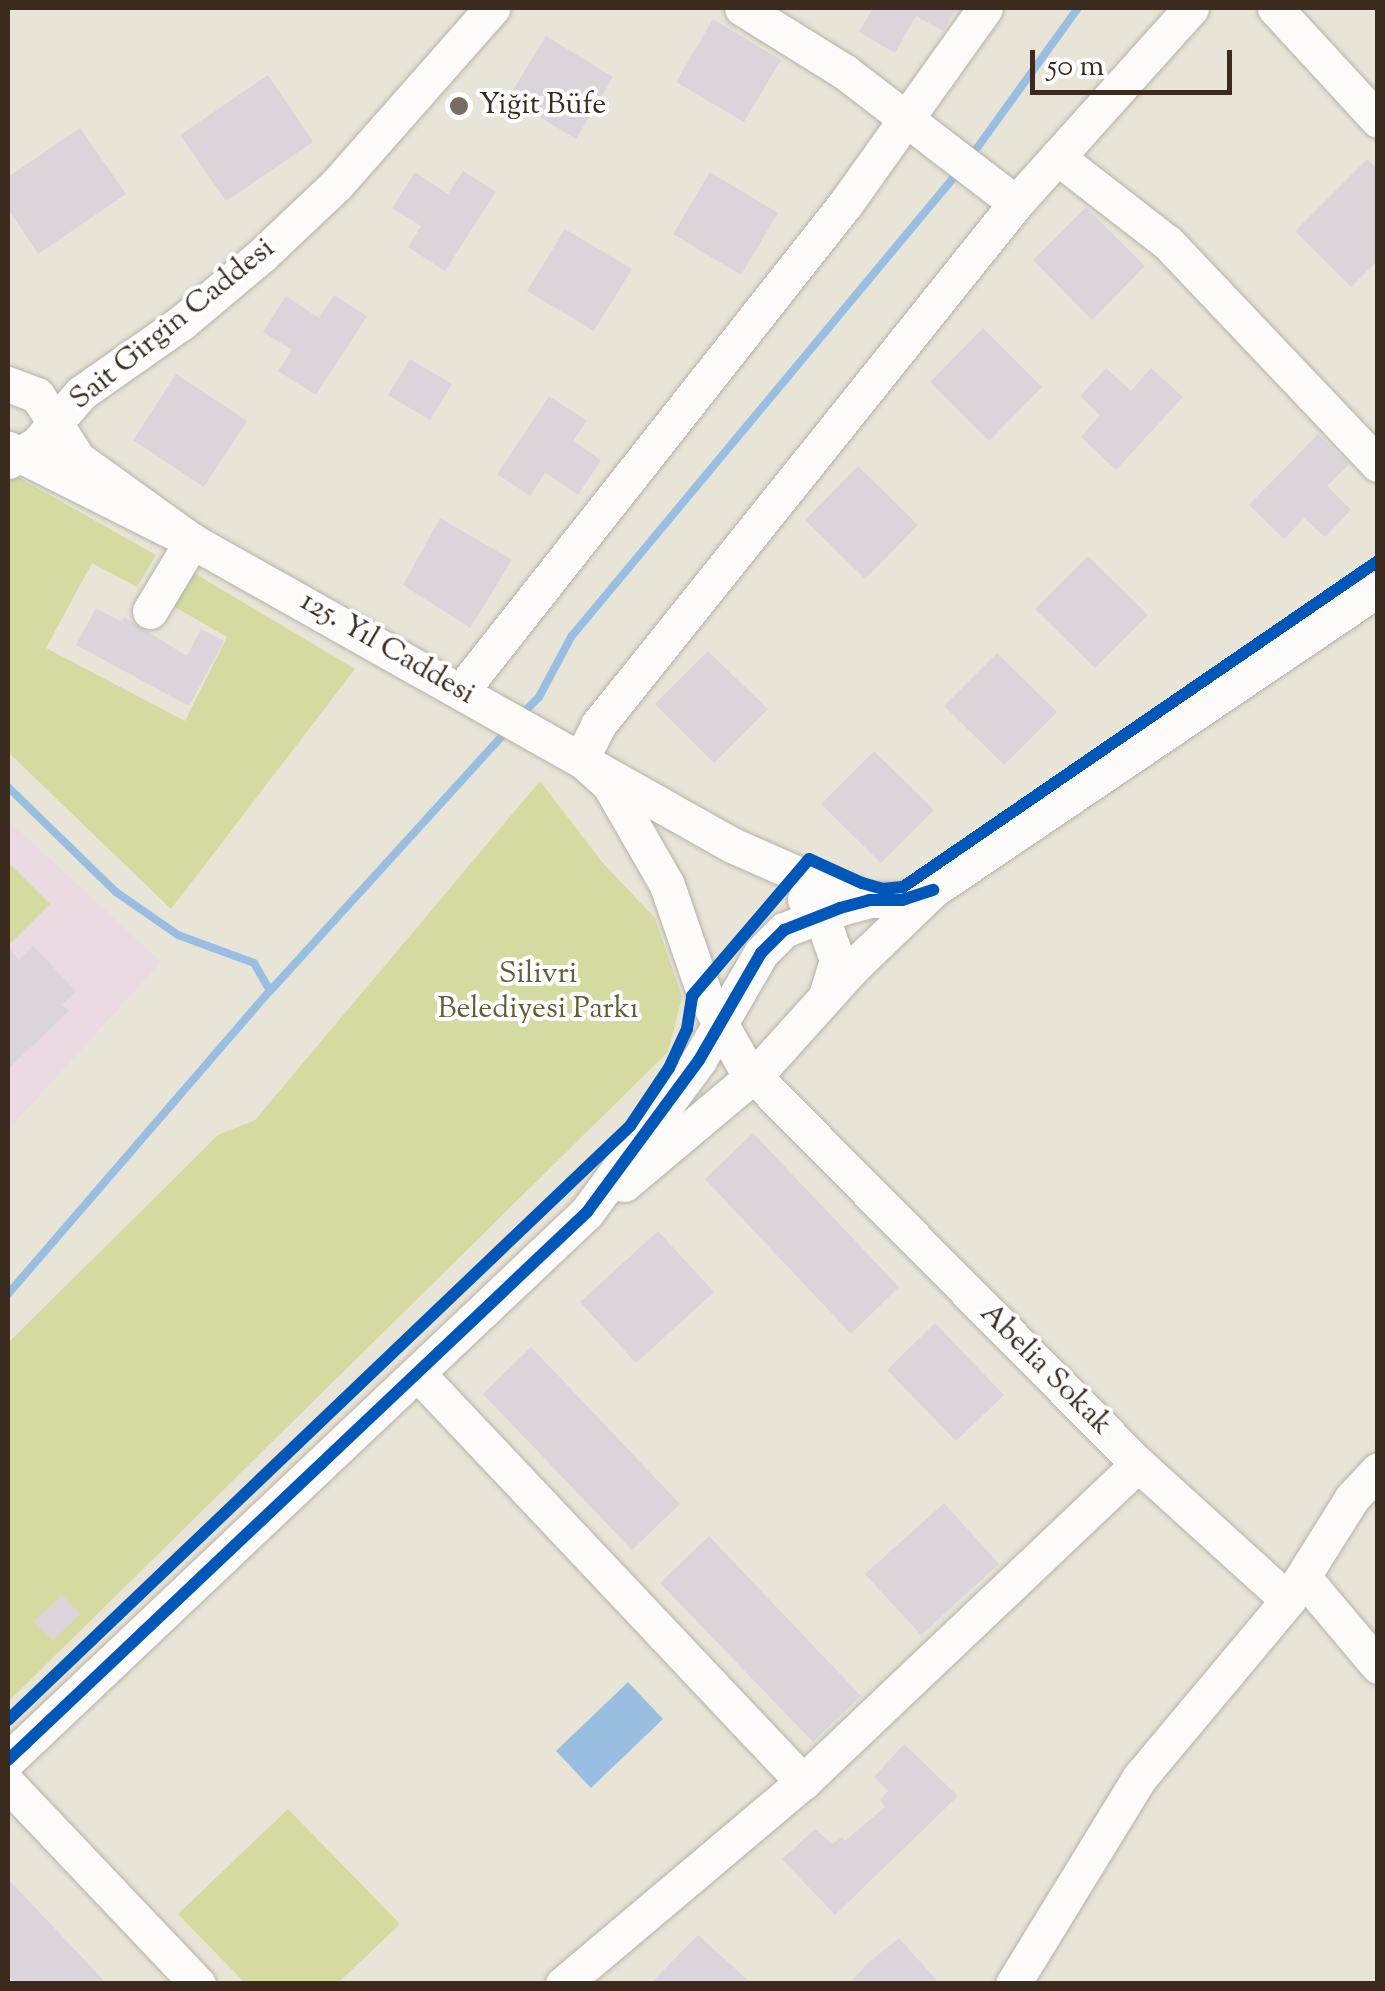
<!DOCTYPE html>
<meta charset="utf-8">
<style>
body{margin:0}
#map{position:relative;width:1385px;height:1991px;overflow:hidden;background:#e9e4d8;font-family:"Sorts Mill Goudy",serif}
div>[style]{position:absolute}
.built>*{inset:0;background:#ebdae1}
.green>*{inset:0;background:#d5daa1}
.water>*{inset:0;background:#99bee2}
.stream>*{height:8px;margin:-4px;padding:0 4px;transform-origin:4px;border-radius:4px;background:#99bee2}
.building>*{inset:0;background:#dbd5db}
.roads{filter:drop-shadow(0 0 2px #b6b1a8) drop-shadow(0 0 2px #b6b1a8)}
.minor>*{height:35px;margin:-17.5px;padding:0 17.5px;transform-origin:17.5px;border-radius:17.5px;background:#fcfbf9}
.cycleway>*{height:12px;margin:-6px;padding:0 6px;transform-origin:6px;border-radius:6px;background:#0057b8}
.dots>*{width:28px;height:28px;translate:-50% -50%;box-sizing:border-box;border:5px solid #fff;border-radius:50%}
span{translate:-50% -50%;white-space:nowrap;text-align:center;line-height:1.15;-webkit-text-stroke:8px #fff;paint-order:stroke}
.poi-label{font-size:30px;color:#3b2a1e}
.left{translate:0 -50%;text-align:left}
.street-label{font-size:30px;color:#3b2a1e}
.park-label{font-size:30px;color:#645c38}
.frame{position:absolute;inset:0;border:10px solid #3b2a1e;pointer-events:none}
.scale{position:absolute;left:1030px;top:50px;width:202px;height:45px;box-sizing:border-box;border:5px solid #3b2a1e;border-top:0;padding-left:12px;font-size:30px;line-height:35px;white-space:nowrap;color:#3b2a1e;-webkit-text-stroke:8px #fff;paint-order:stroke}
</style>
<div id="map">
<div class="built">
<i style="clip-path:polygon(8px 820px,161px 962px,8px 1130px)"></i>
</div>
<div class="green">
<i style="clip-path:polygon(16px 476px,156px 555px,137px 587px,92px 563px,46px 648px,185px 721px,227px 637px,166px 602px,184px 567px,355px 669px,171px 909px,8px 752px,8px 480px)"></i>
<i style="clip-path:polygon(540px 781px,602px 862px,655px 918px,682px 997px,668px 1052px,8px 1702px,8px 1343px,218px 1135px,255px 1120px)"></i>
<i style="clip-path:polygon(8px 862px,50px 904px,10px 944px,8px 942px)"></i>
<i style="clip-path:polygon(288px 1809px,400px 1924px,338px 1983px,245px 1983px,178px 1914px)"></i>
</div>
<div class="water">
<i style="clip-path:polygon(628px 1682px,663px 1719px,591px 1788px,556px 1751px)"></i>
</div>
<div class="stream">
<i style="left:972px;top:155px;width:181px;rotate:-54.2deg"></i>
<i style="left:521px;top:715px;width:25px;rotate:-45deg"></i>
<i style="left:539px;top:697px;width:68px;rotate:-61.9deg"></i>
<i style="left:571px;top:637px;width:608px;rotate:-50.21deg"></i>
<i style="left:8px;top:787px;width:151px;rotate:44.2deg"></i>
<i style="left:116px;top:892px;width:75px;rotate:34.7deg"></i>
<i style="left:178px;top:935px;width:81px;rotate:20.2deg"></i>
<i style="left:254px;top:963px;width:32px;rotate:60deg"></i>
<i style="left:8px;top:1294px;width:401px;rotate:-49.2deg"></i>
<i style="left:270px;top:991px;width:354px;rotate:-47.7deg"></i>
</div>
<div class="building">
<i style="clip-path:polygon(873px 8px,957px 8px,943px 31px,916px 16px,895px 53px,859px 32px)"></i>
<i style="clip-path:polygon(713px 19px,781px 60px,744px 122px,676px 82px)"></i>
<i style="clip-path:polygon(546px 36px,613px 77px,576px 139px,508px 98px)"></i>
<i style="clip-path:polygon(268px 75px,313px 142px,226px 201px,180px 135px)"></i>
<i style="clip-path:polygon(80px 128px,126px 194px,38px 254px,8px 209px,8px 177px)"></i>
<i style="clip-path:polygon(1367px 159px,1378px 169px,1378px 260px,1351px 287px,1295px 231px)"></i>
<i style="clip-path:polygon(463px 171px,496px 192px,445px 271px,408px 247px,421px 226px,392px 208px,415px 172px,448px 194px)"></i>
<i style="clip-path:polygon(710px 172px,778px 213px,741px 275px,673px 234px)"></i>
<i style="clip-path:polygon(1086px 207px,1145px 266px,1092px 320px,1033px 260px)"></i>
<i style="clip-path:polygon(565px 229px,632px 269px,594px 331px,527px 291px)"></i>
<i style="clip-path:polygon(334px 295px,367px 316px,316px 395px,278px 371px,292px 350px,263px 332px,286px 296px,319px 318px)"></i>
<i style="clip-path:polygon(983px 328px,1042px 387px,989px 441px,930px 382px)"></i>
<i style="clip-path:polygon(410px 359px,452px 384px,430px 420px,388px 395px)"></i>
<i style="clip-path:polygon(1106px 368px,1131px 391px,1151px 368px,1183px 397px,1116px 470px,1081px 437px,1100px 415px,1080px 396px)"></i>
<i style="clip-path:polygon(176px 374px,247px 421px,204px 487px,133px 440px)"></i>
<i style="clip-path:polygon(549px 396px,587px 421px,573px 441px,601px 460px,578px 495px,545px 473px,530px 496px,497px 474px)"></i>
<i style="clip-path:polygon(1318px 434px,1349px 464px,1327px 486px,1351px 510px,1325px 537px,1304px 518px,1284px 539px,1249px 505px)"></i>
<i style="clip-path:polygon(858px 466px,918px 525px,865px 579px,805px 520px)"></i>
<i style="clip-path:polygon(440px 518px,512px 560px,470px 628px,403px 585px)"></i>
<i style="clip-path:polygon(1088px 556px,1148px 615px,1095px 668px,1035px 609px)"></i>
<i style="clip-path:polygon(96px 608px,122px 622px,124px 617px,187px 656px,201px 629px,224px 641px,189px 706px,76px 645px)"></i>
<i style="clip-path:polygon(708px 651px,768px 709px,714px 763px,655px 704px)"></i>
<i style="clip-path:polygon(997px 653px,1057px 712px,1004px 765px,944px 706px)"></i>
<i style="clip-path:polygon(874px 751px,934px 810px,881px 863px,821px 804px)"></i>
<i style="clip-path:polygon(33px 946px,76px 991px,62px 1005px,69px 1011px,8px 1069px,8px 947px,19px 960px)"></i>
<i style="clip-path:polygon(753px 1133px,899px 1287px,851px 1334px,705px 1179px)"></i>
<i style="clip-path:polygon(658px 1231px,714px 1292px,636px 1363px,580px 1302px)"></i>
<i style="clip-path:polygon(935px 1323px,1004px 1395px,956px 1441px,887px 1370px)"></i>
<i style="clip-path:polygon(531px 1347px,680px 1504px,632px 1550px,483px 1394px)"></i>
<i style="clip-path:polygon(944px 1503px,999px 1564px,921px 1635px,865px 1574px)"></i>
<i style="clip-path:polygon(709px 1536px,861px 1696px,813px 1742px,660px 1583px)"></i>
<i style="clip-path:polygon(62px 1595px,80px 1614px,53px 1640px,34px 1621px)"></i>
<i style="clip-path:polygon(904px 1744px,958px 1796px,835px 1915px,782px 1859px,815px 1829px,832px 1844px,842px 1837px,845px 1841px,885px 1807px,880px 1800px,888px 1791px,874px 1777px)"></i>
<i style="clip-path:polygon(8px 1879px,79px 1954px,107px 1984px,17px 1984px,8px 1974px)"></i>
<i style="clip-path:polygon(698px 1935px,752px 1984px,650px 1984px)"></i>
<i style="clip-path:polygon(899px 1938px,940px 1984px,849px 1984px,869px 1962px)"></i>
</div>
<div class="roads">
<div class="minor">
<i style="left:742px;top:8px;width:121px;rotate:31.9deg"></i>
<i style="left:845px;top:72px;width:215px;rotate:37.5deg"></i>
<i style="left:1275px;top:8px;width:152px;rotate:47.4deg"></i>
<i style="left:1057px;top:157px;width:140px;rotate:37.8deg"></i>
<i style="left:1168px;top:243px;width:305px;rotate:46.5deg"></i>
<i style="left:8px;top:384px;width:31px;rotate:21deg"></i>
<i style="left:37px;top:395px;width:76px;rotate:57.4deg"></i>
<i style="left:78px;top:459px;width:140px;rotate:35.7deg"></i>
<i style="left:192px;top:541px;width:206px;rotate:-153.4deg"></i>
<i style="left:8px;top:461px;width:34px;rotate:-30deg"></i>
<i style="left:37px;top:444px;width:67px;rotate:-49.2deg"></i>
<i style="left:81px;top:393px;width:122px;rotate:-35deg"></i>
<i style="left:181px;top:323px;width:106px;rotate:-40deg"></i>
<i style="left:262px;top:255px;width:103px;rotate:-43.4deg"></i>
<i style="left:337px;top:184px;width:235px;rotate:-48.6deg"></i>
<i style="left:150px;top:611px;width:82px;rotate:-59deg"></i>
<i style="left:192px;top:541px;width:620px;rotate:29.38deg"></i>
<i style="left:732px;top:845px;width:86px;rotate:23.9deg"></i>
<i style="left:811px;top:880px;width:61px;rotate:19deg"></i>
<i style="left:461px;top:691px;width:622px;rotate:-51.73deg"></i>
<i style="left:846px;top:203px;width:239px;rotate:-54.5deg"></i>
<i style="left:581px;top:759px;width:38px;rotate:42deg"></i>
<i style="left:609px;top:784px;width:116px;rotate:60.1deg"></i>
<i style="left:667px;top:885px;width:120px;rotate:71deg"></i>
<i style="left:706px;top:998px;width:79px;rotate:60.5deg"></i>
<i style="left:745px;top:1067px;width:559px;rotate:45.29deg"></i>
<i style="left:1138px;top:1464px;width:202px;rotate:42.2deg"></i>
<i style="left:581px;top:759px;width:38px;rotate:-63deg"></i>
<i style="left:598px;top:725px;width:669px;rotate:-51.31deg"></i>
<i style="left:1016px;top:203px;width:262px;rotate:-48.1deg"></i>
<i style="left:805px;top:899px;width:23px;rotate:45deg"></i>
<i style="left:821px;top:915px;width:48px;rotate:70.4deg"></i>
<i style="left:837px;top:960px;width:38px;rotate:107deg"></i>
<i style="left:624px;top:1184px;width:180px;rotate:-40deg"></i>
<i style="left:762px;top:1068px;width:136px;rotate:-48deg"></i>
<i style="left:853px;top:967px;width:111px;rotate:-43.9deg"></i>
<i style="left:933px;top:890px;width:537px;rotate:-34.07deg"></i>
<i style="left:419px;top:1375px;width:560px;rotate:46.67deg"></i>
<i style="left:1304px;top:1578px;width:115px;rotate:49.9deg"></i>
<i style="left:8px;top:1760px;width:797px;rotate:-43.42deg"></i>
<i style="left:587px;top:1212px;width:189px;rotate:-53.6deg"></i>
<i style="left:699px;top:1060px;width:124px;rotate:-59.9deg"></i>
<i style="left:761px;top:953px;width:33px;rotate:-45deg"></i>
<i style="left:784px;top:930px;width:60px;rotate:-21.4deg"></i>
<i style="left:840px;top:908px;width:30px;rotate:-15deg"></i>
<i style="left:869px;top:900px;width:33px"></i>
<i style="left:902px;top:900px;width:33px;rotate:-18deg"></i>
<i style="left:8px;top:1784px;width:276px;rotate:46.5deg"></i>
<i style="left:563px;top:1984px;width:314px;rotate:-40.1deg"></i>
<i style="left:803px;top:1782px;width:462px;rotate:-43.5deg"></i>
<i style="left:1013px;top:1984px;width:243px;rotate:-58.5deg"></i>
<i style="left:1140px;top:1777px;width:231px;rotate:-50.1deg"></i>
<i style="left:1288px;top:1600px;width:120px;rotate:-57.9deg"></i>
<i style="left:1352px;top:1498px;width:38px;rotate:-47deg"></i>
</div>
</div>
<div class="cycleway">
<i style="left:8px;top:1720px;width:860px;rotate:-43.68deg"></i>
<i style="left:630px;top:1126px;width:70px;rotate:-56.1deg"></i>
<i style="left:669px;top:1068px;width:43px;rotate:-65.2deg"></i>
<i style="left:687px;top:1029px;width:33px;rotate:-81deg"></i>
<i style="left:692px;top:996px;width:180px;rotate:-49.5deg"></i>
<i style="left:809px;top:859px;width:58px;rotate:24.4deg"></i>
<i style="left:862px;top:883px;width:22px;rotate:16deg"></i>
<i style="left:883px;top:889px;width:20px;rotate:-6deg"></i>
<i style="left:903px;top:887px;width:576px;rotate:-34.46deg"></i>
<i style="left:8px;top:1760px;width:797px;rotate:-43.42deg"></i>
<i style="left:587px;top:1212px;width:189px;rotate:-53.6deg"></i>
<i style="left:699px;top:1060px;width:124px;rotate:-59.9deg"></i>
<i style="left:761px;top:953px;width:33px;rotate:-45deg"></i>
<i style="left:784px;top:930px;width:60px;rotate:-21.4deg"></i>
<i style="left:840px;top:908px;width:30px;rotate:-15deg"></i>
<i style="left:869px;top:900px;width:33px"></i>
<i style="left:902px;top:900px;width:33px;rotate:-18deg"></i>
</div>
<div class="dots">
<i style="left:459px;top:106px;background:#786b5f"></i>
</div>
<div class="poi-label">
<span class="left" style="left:479px;top:106px">Yiğit Büfe</span>
</div>
<div class="street-label">
<span style="left:173px;top:325px;rotate:-39deg">Sait Girgin Caddesi</span>
<span style="left:387px;top:649px;rotate:30deg">125. Yıl Caddesi</span>
<span style="left:1045px;top:1370px;rotate:45deg">Abelia Sokak</span>
</div>
<div class="park-label">
<span style="left:538px;top:992px">Silivri<br>Belediyesi Parkı</span>
</div>
<div class="frame"></div>
<div class="scale">50 m</div>
</div>
